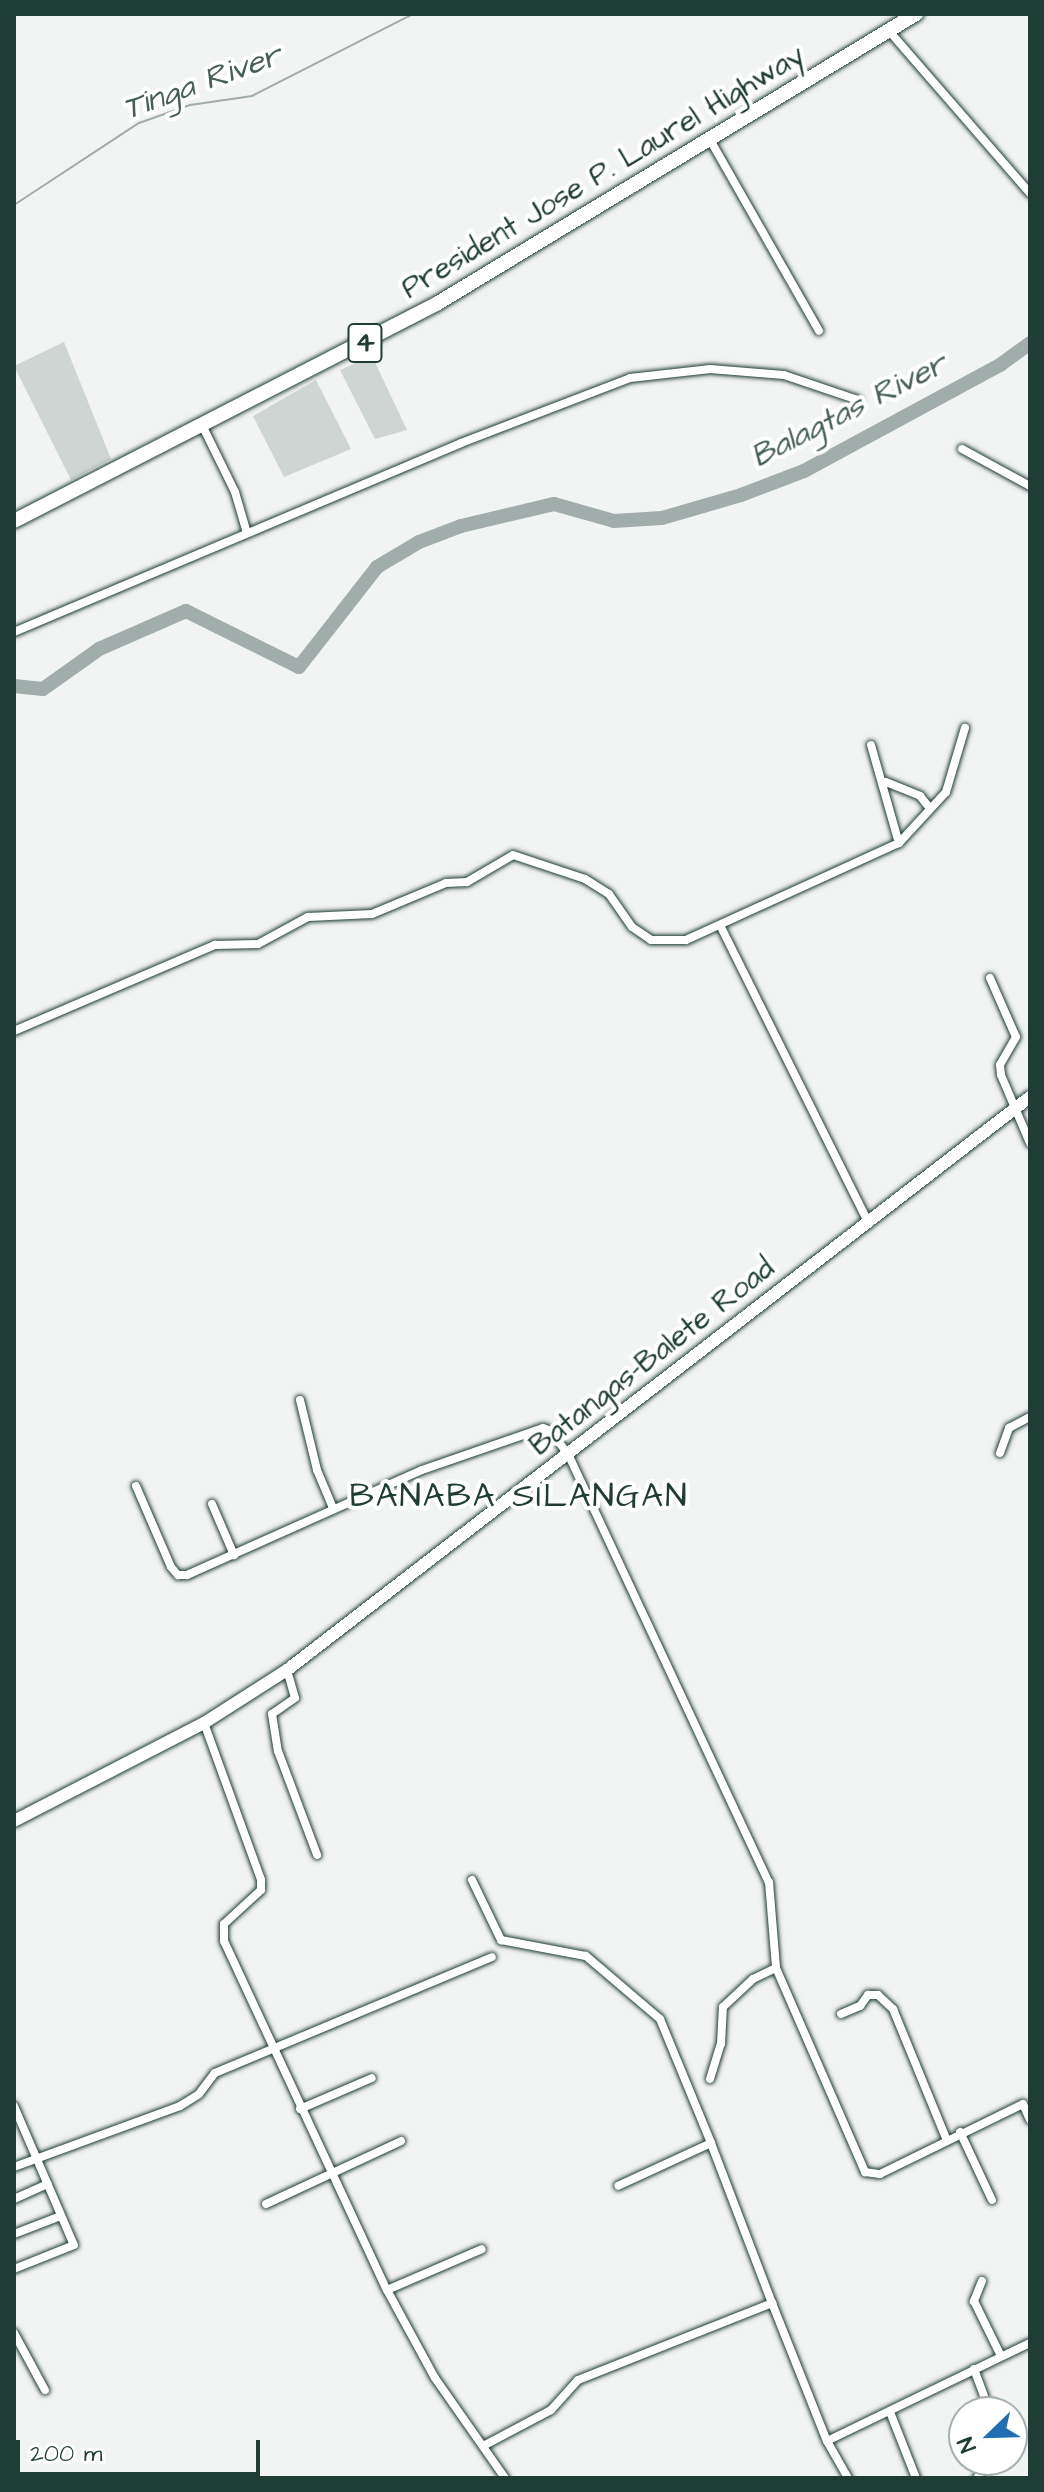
<!DOCTYPE html>
<style>
body{margin:0}
#map{position:relative;width:1044px;height:2492px;overflow:hidden;background:#f2f3f3;font-family:"Architects Daughter",sans-serif}
div>[style]{position:absolute}
.green>*{inset:0;background:#ced5d3}
.stream>*{height:2px;margin:-1px;padding:0 1px;transform-origin:1px;border-radius:1px;background:#a1adaa}
.river>*{height:14px;margin:-7px;padding:0 7px;transform-origin:7px;border-radius:7px;background:#a1adaa}
.roads{filter:drop-shadow(0 0 2px #1f3d34) drop-shadow(0 0 2px #1f3d34)}
.street>*{height:8px;margin:-4px;padding:0 4px;transform-origin:4px;border-radius:4px;background:#fff}
.secondary>*{height:12px;margin:-6px;padding:0 6px;transform-origin:6px;border-radius:6px;background:#fff}
.highway>*{height:14px;margin:-7px;padding:0 7px;transform-origin:7px;border-radius:7px;background:#fff}
span{translate:-50% -50%;white-space:nowrap;text-align:center;line-height:1.15;-webkit-text-stroke:8px #fff;paint-order:stroke}
.shield-label span{padding:2px 6px;background:#fff;border:2px solid;border-radius:6px;-webkit-text-stroke-width:0}
.shield-label{font-size:28px;color:#1f3d34;font-weight:700}
.street-label{font-size:30px;color:#1f3d34}
.water-label{font-size:32px;color:#465f57;font-style:italic}
.quarter-label{font-size:34px;color:#1f3d34;letter-spacing:2px}
.frame{position:absolute;inset:0;border:16px solid #1f3d34;pointer-events:none}
.north{position:absolute;left:948px;top:2396px;width:80px;height:80px;box-sizing:border-box;background:#fff;border:2px solid #a5b1ae;border-radius:50%;rotate:247deg;font-size:22px;font-weight:700;line-height:32px;text-align:center;color:#1f3d34}
.north::after{content:'';display:block;margin:auto;width:28px;height:36px;background:#1f6fb2;clip-path:polygon(50% 0,100% 100%,50% 72%,0 100%)}
.scale{position:absolute;left:16px;top:2440px;width:244px;height:36px;box-sizing:border-box;border:4px solid #1f3d34;border-top:0;padding-left:10px;font-size:24px;line-height:28px;white-space:nowrap;color:#1f3d34;-webkit-text-stroke:6px #fff;paint-order:stroke}
</style>
<div id="map">
<div class="green">
<i style="clip-path:polygon(64px 342px,111px 459px,71px 480px,14px 366px)"></i>
<i style="clip-path:polygon(372px 356px,407px 430px,375px 439px,340px 370px)"></i>
<i style="clip-path:polygon(316px 380px,351px 449px,284px 477px,253px 416px)"></i>
</div>
<div class="stream">
<i style="left:14px;top:205px;width:149px;rotate:-33.3deg"></i>
<i style="left:139px;top:123px;width:54px;rotate:-19.4deg"></i>
<i style="left:190px;top:105px;width:63px;rotate:-8.3deg"></i>
<i style="left:252px;top:96px;width:181px;rotate:-27deg"></i>
</div>
<div class="river">
<i style="left:14px;top:686px;width:29px;rotate:6deg"></i>
<i style="left:43px;top:689px;width:69px;rotate:-35.5deg"></i>
<i style="left:99px;top:649px;width:95px;rotate:-23.6deg"></i>
<i style="left:186px;top:611px;width:126px;rotate:26.4deg"></i>
<i style="left:299px;top:667px;width:127px;rotate:-52deg"></i>
<i style="left:377px;top:567px;width:49px;rotate:-30.8deg"></i>
<i style="left:419px;top:542px;width:45px;rotate:-20.9deg"></i>
<i style="left:461px;top:526px;width:96px;rotate:-13.3deg"></i>
<i style="left:554px;top:504px;width:62px;rotate:15.8deg"></i>
<i style="left:614px;top:521px;width:48px;rotate:-3.6deg"></i>
<i style="left:662px;top:518px;width:82px;rotate:-16.2deg"></i>
<i style="left:741px;top:495px;width:67px;rotate:-20.9deg"></i>
<i style="left:804px;top:471px;width:223px;rotate:-28.4deg"></i>
<i style="left:1000px;top:365px;width:37px;rotate:-36deg"></i>
</div>
<div class="roads">
<div class="street">
<i style="left:889px;top:31px;width:215px;rotate:49deg"></i>
<i style="left:709px;top:138px;width:222px;rotate:60.3deg"></i>
<i style="left:202px;top:425px;width:75px;rotate:63.8deg"></i>
<i style="left:235px;top:492px;width:43px;rotate:73.7deg"></i>
<i style="left:962px;top:449px;width:77px;rotate:28.6deg"></i>
<i style="left:14px;top:632px;width:485px;rotate:-22.9deg"></i>
<i style="left:461px;top:443px;width:181px;rotate:-21deg"></i>
<i style="left:630px;top:378px;width:81px;rotate:-6.4deg"></i>
<i style="left:710px;top:369px;width:74px;rotate:4.6deg"></i>
<i style="left:784px;top:375px;width:78px;rotate:18.7deg"></i>
<i style="left:871px;top:745px;width:102px;rotate:74.1deg"></i>
<i style="left:886px;top:782px;width:37px;rotate:22deg"></i>
<i style="left:920px;top:796px;width:14px;rotate:51deg"></i>
<i style="left:721px;top:927px;width:330px;rotate:63.5deg"></i>
<i style="left:990px;top:978px;width:64px;rotate:66.2deg"></i>
<i style="left:1016px;top:1037px;width:32px;rotate:120deg"></i>
<i style="left:1000px;top:1065px;width:10px;rotate:84deg"></i>
<i style="left:1001px;top:1075px;width:74px;rotate:66.9deg"></i>
<i style="left:14px;top:1031px;width:219px;rotate:-23.2deg"></i>
<i style="left:215px;top:945px;width:43px;rotate:-1.3deg"></i>
<i style="left:258px;top:944px;width:57px;rotate:-28.4deg"></i>
<i style="left:308px;top:917px;width:64px;rotate:-2.7deg"></i>
<i style="left:372px;top:914px;width:80px;rotate:-22.7deg"></i>
<i style="left:446px;top:883px;width:21px;rotate:-3deg"></i>
<i style="left:467px;top:882px;width:53px;rotate:-30.4deg"></i>
<i style="left:513px;top:855px;width:76px;rotate:18.4deg"></i>
<i style="left:585px;top:879px;width:28px;rotate:32deg"></i>
<i style="left:609px;top:894px;width:40px;rotate:55.1deg"></i>
<i style="left:632px;top:927px;width:23px;rotate:34deg"></i>
<i style="left:651px;top:940px;width:35px"></i>
<i style="left:686px;top:940px;width:234px;rotate:-24.5deg"></i>
<i style="left:899px;top:843px;width:69px;rotate:-47.3deg"></i>
<i style="left:946px;top:792px;width:67px;rotate:-73.5deg"></i>
<i style="left:300px;top:1400px;width:72px;rotate:76.3deg"></i>
<i style="left:317px;top:1470px;width:41px;rotate:67.2deg"></i>
<i style="left:1000px;top:1453px;width:27px;rotate:-70deg"></i>
<i style="left:1009px;top:1428px;width:24px;rotate:-28deg"></i>
<i style="left:136px;top:1486px;width:88px;rotate:66.6deg"></i>
<i style="left:171px;top:1567px;width:11px;rotate:49deg"></i>
<i style="left:178px;top:1575px;width:9px"></i>
<i style="left:187px;top:1575px;width:257px;rotate:-24.1deg"></i>
<i style="left:422px;top:1470px;width:128px;rotate:-19.1deg"></i>
<i style="left:543px;top:1428px;width:9px;rotate:21deg"></i>
<i style="left:551px;top:1431px;width:31px;rotate:54deg"></i>
<i style="left:569px;top:1456px;width:471px;rotate:64.9deg"></i>
<i style="left:769px;top:1882px;width:86px;rotate:85.3deg"></i>
<i style="left:776px;top:1968px;width:223px;rotate:66.4deg"></i>
<i style="left:865px;top:2172px;width:15px;rotate:8deg"></i>
<i style="left:880px;top:2174px;width:159px;rotate:-26.1deg"></i>
<i style="left:1023px;top:2104px;width:17px;rotate:66deg"></i>
<i style="left:212px;top:1504px;width:56px;rotate:66.7deg"></i>
<i style="left:287px;top:1670px;width:29px;rotate:74deg"></i>
<i style="left:295px;top:1698px;width:28px;rotate:145deg"></i>
<i style="left:272px;top:1714px;width:37px;rotate:81deg"></i>
<i style="left:278px;top:1751px;width:111px;rotate:69.4deg"></i>
<i style="left:204px;top:1723px;width:167px;rotate:70deg"></i>
<i style="left:261px;top:1880px;width:10px;rotate:90deg"></i>
<i style="left:261px;top:1890px;width:50px;rotate:137.4deg"></i>
<i style="left:224px;top:1924px;width:17px;rotate:90deg"></i>
<i style="left:224px;top:1941px;width:385px;rotate:65deg"></i>
<i style="left:387px;top:2290px;width:100px;rotate:61.4deg"></i>
<i style="left:435px;top:2378px;width:122px;rotate:55deg"></i>
<i style="left:472px;top:1880px;width:67px;rotate:64.2deg"></i>
<i style="left:501px;top:1940px;width:86px;rotate:10.7deg"></i>
<i style="left:586px;top:1956px;width:97px;rotate:40.4deg"></i>
<i style="left:660px;top:2019px;width:134px;rotate:67.6deg"></i>
<i style="left:841px;top:2014px;width:21px;rotate:-23deg"></i>
<i style="left:860px;top:2006px;width:14px;rotate:-54deg"></i>
<i style="left:868px;top:1995px;width:10px"></i>
<i style="left:878px;top:1995px;width:21px;rotate:43deg"></i>
<i style="left:893px;top:2009px;width:139px;rotate:67.7deg"></i>
<i style="left:710px;top:2079px;width:37px;rotate:-73deg"></i>
<i style="left:721px;top:2044px;width:37px;rotate:-87deg"></i>
<i style="left:723px;top:2007px;width:41px;rotate:-43deg"></i>
<i style="left:753px;top:1979px;width:25px;rotate:-26deg"></i>
<i style="left:14px;top:2106px;width:151px;rotate:66.7deg"></i>
<i style="left:74px;top:2245px;width:65px;rotate:158.2deg"></i>
<i style="left:300px;top:2109px;width:78px;rotate:-23.3deg"></i>
<i style="left:960px;top:2132px;width:75px;rotate:64.8deg"></i>
<i style="left:14px;top:2167px;width:177px;rotate:-20.2deg"></i>
<i style="left:180px;top:2106px;width:22px;rotate:-32deg"></i>
<i style="left:199px;top:2094px;width:26px;rotate:-53deg"></i>
<i style="left:215px;top:2073px;width:300px;rotate:-22.7deg"></i>
<i style="left:14px;top:2199px;width:37px;rotate:-24deg"></i>
<i style="left:266px;top:2204px;width:149px;rotate:-25deg"></i>
<i style="left:14px;top:2234px;width:50px;rotate:-21deg"></i>
<i style="left:982px;top:2281px;width:22px;rotate:112deg"></i>
<i style="left:974px;top:2301px;width:61px;rotate:63.9deg"></i>
<i style="left:387px;top:2290px;width:103px;rotate:-23.3deg"></i>
<i style="left:772px;top:2303px;width:149px;rotate:68.3deg"></i>
<i style="left:827px;top:2441px;width:43px;rotate:60.4deg"></i>
<i style="left:14px;top:2333px;width:65px;rotate:61.5deg"></i>
<i style="left:974px;top:2369px;width:46px;rotate:69.6deg"></i>
<i style="left:890px;top:2412px;width:71px;rotate:68.5deg"></i>
<i style="left:827px;top:2441px;width:225px;rotate:-25.8deg"></i>
<i style="left:485px;top:2445px;width:75px;rotate:-27.9deg"></i>
<i style="left:551px;top:2410px;width:40px;rotate:-48deg"></i>
<i style="left:578px;top:2380px;width:209px;rotate:-21.6deg"></i>
<i style="left:772px;top:2303px;width:171px;rotate:-110.9deg"></i>
<i style="left:711px;top:2143px;width:102px;rotate:155.2deg"></i>
<i style="left:977px;top:2478px;width:22px;rotate:-54deg"></i>
</div>
<div class="secondary">
<i style="left:14px;top:1821px;width:214px;rotate:-27.3deg"></i>
<i style="left:204px;top:1723px;width:98px;rotate:-32.6deg"></i>
<i style="left:287px;top:1670px;width:938px;rotate:-37.64deg"></i>
</div>
<div class="highway">
<i style="left:14px;top:521px;width:477px;rotate:-27.2deg"></i>
<i style="left:438px;top:303px;width:559px;rotate:-31.16deg"></i>
</div>
</div>
<div class="shield-label">
<span style="left:365px;top:343px">4</span>
</div>
<div class="street-label">
<span style="left:603px;top:172px;rotate:-31deg">President Jose P. Laurel Highway</span>
<span style="left:652px;top:1357px;rotate:-38deg">Batangas-Balete Road</span>
</div>
<div class="water-label">
<span style="left:202px;top:83px;rotate:-20deg">Tinga River</span>
<span style="left:849px;top:411px;rotate:-27deg">Balagtas River</span>
</div>
<div class="quarter-label">
<span style="left:519px;top:1497px">BANABA SILANGAN</span>
</div>
<div class="frame"></div>
<div class="north">N</div>
<div class="scale">200 m</div>
</div>
